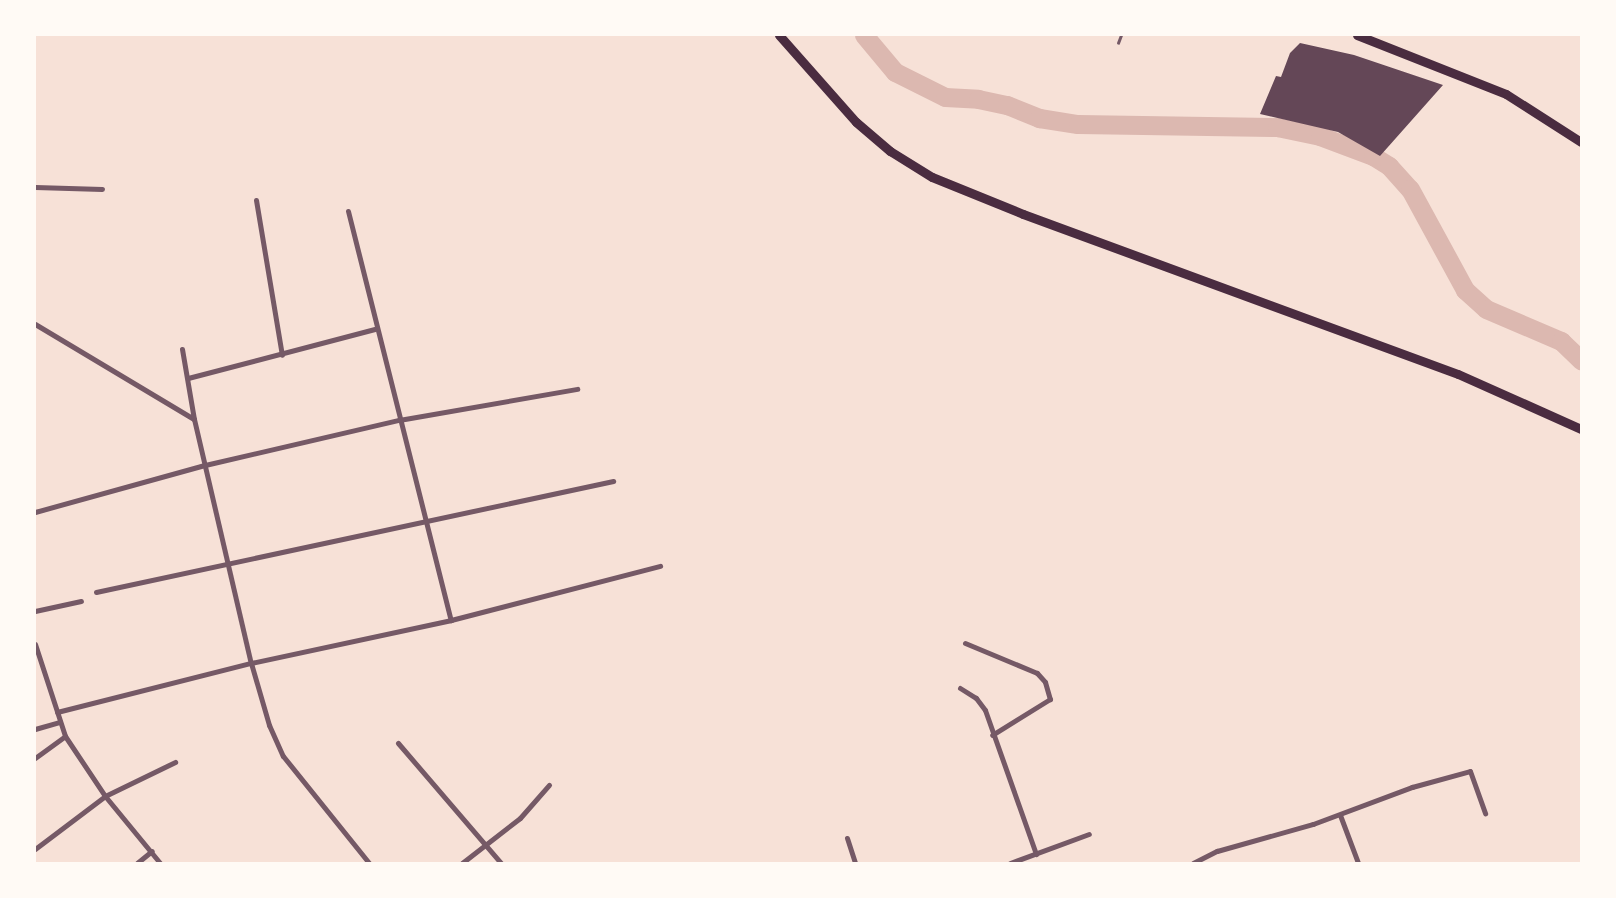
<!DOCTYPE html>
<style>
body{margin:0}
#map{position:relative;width:1616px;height:898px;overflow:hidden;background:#f7e1d7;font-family:Manrope,sans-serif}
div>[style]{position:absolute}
.river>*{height:19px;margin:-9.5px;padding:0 9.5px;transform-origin:9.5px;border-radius:9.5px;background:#dcb8b0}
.building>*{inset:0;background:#644757}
.service>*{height:2.5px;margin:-1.25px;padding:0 1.25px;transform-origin:1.25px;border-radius:1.25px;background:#755966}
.minor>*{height:5px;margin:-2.5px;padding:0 2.5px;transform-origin:2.5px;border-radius:2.5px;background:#755966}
.primary>*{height:9px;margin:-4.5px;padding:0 4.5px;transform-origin:4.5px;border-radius:4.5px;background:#4a2c40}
span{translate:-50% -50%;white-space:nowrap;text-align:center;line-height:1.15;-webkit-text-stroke:5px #fffaf5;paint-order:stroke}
.frame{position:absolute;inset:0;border:36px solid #fffaf5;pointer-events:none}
</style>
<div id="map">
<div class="river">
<i style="left:864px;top:35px;width:48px;rotate:50deg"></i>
<i style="left:895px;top:72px;width:56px;rotate:26.6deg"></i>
<i style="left:945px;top:97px;width:33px;rotate:3deg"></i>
<i style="left:978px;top:99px;width:30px;rotate:12deg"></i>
<i style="left:1007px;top:105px;width:35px;rotate:22deg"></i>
<i style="left:1039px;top:118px;width:39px;rotate:9deg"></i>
<i style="left:1078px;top:124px;width:199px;rotate:0.9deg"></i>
<i style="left:1277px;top:127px;width:44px;rotate:11.8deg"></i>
<i style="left:1320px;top:136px;width:57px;rotate:20.7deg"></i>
<i style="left:1373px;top:156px;width:19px;rotate:32deg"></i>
<i style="left:1389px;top:166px;width:31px;rotate:48deg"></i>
<i style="left:1410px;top:189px;width:115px;rotate:61.4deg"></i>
<i style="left:1465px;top:290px;width:28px;rotate:42deg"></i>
<i style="left:1486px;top:309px;width:82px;rotate:23.1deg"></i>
<i style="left:1561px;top:341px;width:28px;rotate:44deg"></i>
</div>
<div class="building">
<i style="clip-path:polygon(1300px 43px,1354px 55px,1443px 85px,1380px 156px,1338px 132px,1260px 114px,1276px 76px,1281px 77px,1290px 53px)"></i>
</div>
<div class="service">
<i style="left:1118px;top:43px;width:9px;rotate:-69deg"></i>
</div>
<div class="minor">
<i style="left:35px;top:187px;width:67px;rotate:1.7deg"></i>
<i style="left:256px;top:200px;width:157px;rotate:80.5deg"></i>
<i style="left:348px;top:211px;width:422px;rotate:75.9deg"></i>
<i style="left:35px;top:324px;width:185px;rotate:30.9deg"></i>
<i style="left:194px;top:419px;width:251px;rotate:76.9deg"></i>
<i style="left:251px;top:663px;width:65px;rotate:73.8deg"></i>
<i style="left:269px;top:725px;width:34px;rotate:66deg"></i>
<i style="left:283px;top:756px;width:137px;rotate:51.2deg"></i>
<i style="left:182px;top:349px;width:71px;rotate:80.3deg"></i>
<i style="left:188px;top:378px;width:193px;rotate:-14.7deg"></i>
<i style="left:35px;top:512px;width:176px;rotate:-15.5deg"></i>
<i style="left:205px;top:465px;width:199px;rotate:-13.1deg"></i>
<i style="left:399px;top:420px;width:181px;rotate:-9.9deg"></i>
<i style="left:96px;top:592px;width:529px;rotate:-12.12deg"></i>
<i style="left:35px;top:611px;width:47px;rotate:-12.3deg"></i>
<i style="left:965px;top:643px;width:78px;rotate:22.6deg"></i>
<i style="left:1037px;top:673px;width:12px;rotate:48deg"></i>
<i style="left:1045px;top:682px;width:18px;rotate:74deg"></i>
<i style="left:1050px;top:699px;width:68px;rotate:148.2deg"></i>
<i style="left:35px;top:644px;width:97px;rotate:71.9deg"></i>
<i style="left:65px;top:736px;width:72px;rotate:56.3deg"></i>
<i style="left:105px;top:796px;width:87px;rotate:50.6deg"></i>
<i style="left:960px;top:688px;width:19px;rotate:32deg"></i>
<i style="left:976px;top:698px;width:15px;rotate:53deg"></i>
<i style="left:985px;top:710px;width:153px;rotate:70.5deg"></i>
<i style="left:57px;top:712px;width:200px;rotate:-14.2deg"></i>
<i style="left:251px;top:663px;width:205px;rotate:-12.1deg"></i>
<i style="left:451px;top:620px;width:216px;rotate:-14.5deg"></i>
<i style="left:35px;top:729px;width:26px;rotate:-16deg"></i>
<i style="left:398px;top:743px;width:158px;rotate:49.4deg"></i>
<i style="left:35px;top:758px;width:37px;rotate:-36deg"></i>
<i style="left:1340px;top:815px;width:51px;rotate:69.4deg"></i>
<i style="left:847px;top:838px;width:26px;rotate:72deg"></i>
<i style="left:35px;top:849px;width:88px;rotate:-37.1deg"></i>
<i style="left:105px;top:796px;width:78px;rotate:-25.9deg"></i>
<i style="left:137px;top:863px;width:19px;rotate:-39deg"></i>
<i style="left:462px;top:863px;width:73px;rotate:-37.8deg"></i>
<i style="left:520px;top:818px;width:44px;rotate:-48.7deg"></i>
<i style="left:1010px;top:863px;width:84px;rotate:-20.2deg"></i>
<i style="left:1193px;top:863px;width:27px;rotate:-27deg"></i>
<i style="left:1217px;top:851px;width:100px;rotate:-15.7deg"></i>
<i style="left:1313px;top:824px;width:106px;rotate:-20.5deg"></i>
<i style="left:1412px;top:787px;width:60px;rotate:-15.4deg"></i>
<i style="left:1470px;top:771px;width:45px;rotate:70.3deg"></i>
</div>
<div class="primary">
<i style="left:779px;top:35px;width:116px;rotate:48.5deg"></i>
<i style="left:856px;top:122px;width:45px;rotate:40.5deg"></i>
<i style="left:890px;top:151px;width:49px;rotate:31.8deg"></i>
<i style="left:932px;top:177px;width:98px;rotate:22.1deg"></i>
<i style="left:1023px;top:214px;width:463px;rotate:20.2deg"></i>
<i style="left:1458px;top:374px;width:135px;rotate:24.1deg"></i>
<i style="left:1357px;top:35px;width:160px;rotate:21.6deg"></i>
<i style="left:1506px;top:94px;width:89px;rotate:32.6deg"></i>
</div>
<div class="frame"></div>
</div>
